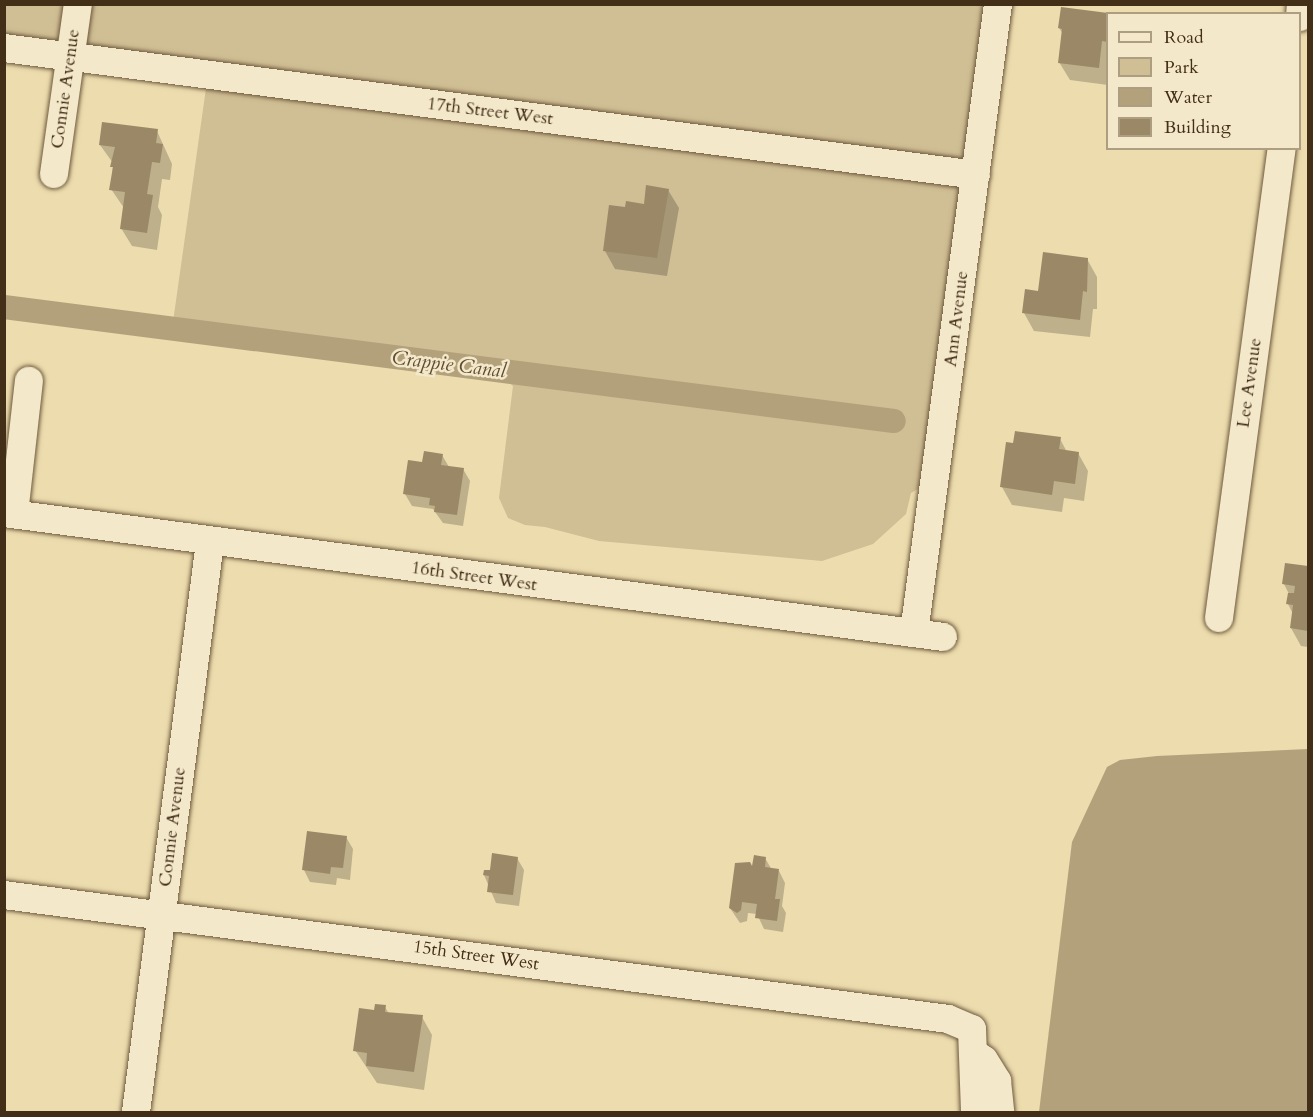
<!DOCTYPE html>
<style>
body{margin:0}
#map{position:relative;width:1313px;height:1117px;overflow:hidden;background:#eddcae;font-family:Cardo,serif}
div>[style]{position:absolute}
.green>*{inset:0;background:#d0be94}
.water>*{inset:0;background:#b3a17b}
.shadow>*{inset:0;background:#0003}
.canal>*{height:24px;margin:-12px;padding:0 12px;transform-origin:12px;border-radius:12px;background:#b3a17b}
.building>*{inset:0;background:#9b8866}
.roads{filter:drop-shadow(0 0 2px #6e5a3d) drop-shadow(0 0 2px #6e5a3d)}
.minor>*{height:28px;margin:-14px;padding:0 14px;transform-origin:14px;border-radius:14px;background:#f3e8ca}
span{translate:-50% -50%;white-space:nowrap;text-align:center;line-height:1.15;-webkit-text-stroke:5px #f3e8ca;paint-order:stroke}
.street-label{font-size:18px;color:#432e17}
.water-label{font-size:20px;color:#5f4b30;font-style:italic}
.frame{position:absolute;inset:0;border:6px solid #432e17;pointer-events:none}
.legend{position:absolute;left:1106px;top:12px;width:195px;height:138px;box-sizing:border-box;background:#f3e8ca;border:2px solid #ad9e82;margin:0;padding:8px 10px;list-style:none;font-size:18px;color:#432e17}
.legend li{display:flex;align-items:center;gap:12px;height:30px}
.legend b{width:30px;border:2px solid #ad9e82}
</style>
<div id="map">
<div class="green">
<i style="clip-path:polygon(4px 5px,997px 5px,934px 480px,911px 493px,906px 514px,873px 544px,822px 561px,599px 541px,545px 527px,525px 525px,508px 518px,499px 498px,513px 386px,503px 377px,173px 322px,209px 67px,5px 42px)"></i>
</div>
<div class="water">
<i style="clip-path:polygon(1308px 749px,1308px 1112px,1039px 1112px,1072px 842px,1107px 767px,1120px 760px,1157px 756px)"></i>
</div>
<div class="shadow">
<i style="clip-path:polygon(1108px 14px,1108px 85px,1070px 80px,1059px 62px,1063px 34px,1059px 28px)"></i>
<i style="clip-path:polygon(157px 131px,172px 164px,170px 180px,162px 179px,158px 207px,162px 215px,157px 250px,132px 246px,121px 228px,124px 208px,111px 189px,113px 163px,100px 145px)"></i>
<i style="clip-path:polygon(668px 190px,679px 208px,667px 276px,615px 269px,605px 251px,626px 209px,645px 205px)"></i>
<i style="clip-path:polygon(1087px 259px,1097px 277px,1097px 309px,1093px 309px,1090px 337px,1034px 331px,1024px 313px,1040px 292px)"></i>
<i style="clip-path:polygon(1060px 439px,1067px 452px,1078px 453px,1088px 471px,1084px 501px,1064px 498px,1062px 512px,1012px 505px,1002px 487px)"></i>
<i style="clip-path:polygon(442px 455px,449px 467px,463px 469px,470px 481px,463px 526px,443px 523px,433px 509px,412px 506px,405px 494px,423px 464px)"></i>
<i style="clip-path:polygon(1287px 565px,1308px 568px,1308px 647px,1301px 646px,1291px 628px,1293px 614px,1288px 604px,1289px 594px,1284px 584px)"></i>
<i style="clip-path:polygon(346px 837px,353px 849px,350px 880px,337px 878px,336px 885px,310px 882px,304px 870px)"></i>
<i style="clip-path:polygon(517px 858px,524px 870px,519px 906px,496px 903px,484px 875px)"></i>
<i style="clip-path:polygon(765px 858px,772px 870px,779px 871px,785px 883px,782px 906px,786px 913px,783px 932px,764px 929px,757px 914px,748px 913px,747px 921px,740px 923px,730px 908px,754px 868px)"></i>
<i style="clip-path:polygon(385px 1007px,389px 1014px,422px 1017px,432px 1035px,424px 1090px,377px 1083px,355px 1050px,375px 1012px)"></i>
</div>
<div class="canal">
<i style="left:4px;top:307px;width:897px;rotate:7.3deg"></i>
</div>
<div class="building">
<i style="clip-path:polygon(1061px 7px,1108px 13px,1108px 42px,1102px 41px,1099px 68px,1058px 63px,1062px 29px,1058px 28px)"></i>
<i style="clip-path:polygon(102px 122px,158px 129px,156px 143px,163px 144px,160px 163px,152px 162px,147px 194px,153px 195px,147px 233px,120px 229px,125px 192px,109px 190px,113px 167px,110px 167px,115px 147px,99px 145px)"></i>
<i style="clip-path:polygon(646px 185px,669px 189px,657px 258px,603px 251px,609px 205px,625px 207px,626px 201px,644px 204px)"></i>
<i style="clip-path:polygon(1043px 252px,1088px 258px,1087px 292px,1083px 291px,1080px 320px,1022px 313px,1025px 289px,1038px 291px)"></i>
<i style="clip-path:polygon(1015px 431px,1061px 437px,1059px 449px,1079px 452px,1075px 484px,1054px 481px,1052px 495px,1000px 487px,1006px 442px,1013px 443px)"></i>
<i style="clip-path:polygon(424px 451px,443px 454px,441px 465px,464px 468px,457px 515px,434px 512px,435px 506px,429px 505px,430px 498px,403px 494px,408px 460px,422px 462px)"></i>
<i style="clip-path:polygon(1285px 563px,1308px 566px,1308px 631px,1290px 628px,1293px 605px,1286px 604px,1288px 593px,1294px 593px,1295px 586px,1282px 584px)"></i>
<i style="clip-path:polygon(307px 831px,347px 836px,343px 868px,331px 867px,330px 874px,302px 870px)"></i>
<i style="clip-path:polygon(492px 853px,518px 857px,513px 895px,487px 892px,489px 876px,483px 875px,484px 870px,490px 870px)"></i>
<i style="clip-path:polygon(754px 855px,766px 857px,765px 867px,779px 869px,775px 899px,780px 899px,777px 921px,755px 918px,757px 904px,742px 902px,741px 910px,737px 913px,729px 908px,735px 863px,750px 862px,752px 866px)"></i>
<i style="clip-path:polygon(375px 1004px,386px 1005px,385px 1012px,423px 1015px,414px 1072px,366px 1066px,367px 1053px,353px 1051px,359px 1008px,374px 1010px)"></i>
</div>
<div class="roads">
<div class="minor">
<i style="left:1300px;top:17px;width:13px;rotate:-86deg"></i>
<i style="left:4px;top:48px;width:980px;rotate:7.44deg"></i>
<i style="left:54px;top:174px;width:172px;rotate:-82deg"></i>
<i style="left:4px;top:513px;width:947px;rotate:7.52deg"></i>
<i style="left:14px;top:514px;width:134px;rotate:-83.6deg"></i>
<i style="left:1219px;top:618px;width:474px;rotate:-82.4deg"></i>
<i style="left:914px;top:633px;width:635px;rotate:-82.39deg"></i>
<i style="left:4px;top:895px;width:952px;rotate:7.48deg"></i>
<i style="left:948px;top:1019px;width:26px;rotate:23deg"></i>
<i style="left:972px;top:1029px;width:83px;rotate:87.9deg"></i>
<i style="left:974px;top:1053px;width:12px;rotate:35deg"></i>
<i style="left:984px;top:1060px;width:25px;rotate:58deg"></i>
<i style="left:997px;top:1081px;width:31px;rotate:84deg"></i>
<i style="left:136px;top:1112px;width:575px;rotate:-82.6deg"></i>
</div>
</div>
<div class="street-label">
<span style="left:66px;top:89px;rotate:-82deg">Connie Avenue</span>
<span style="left:490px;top:112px;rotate:7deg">17th Street West</span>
<span style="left:957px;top:319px;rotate:-83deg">Ann Avenue</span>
<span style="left:1250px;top:383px;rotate:-82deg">Lee Avenue</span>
<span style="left:474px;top:577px;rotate:8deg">16th Street West</span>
<span style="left:173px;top:827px;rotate:-83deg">Connie Avenue</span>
<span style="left:476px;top:956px;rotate:8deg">15th Street West</span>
</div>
<div class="water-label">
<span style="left:449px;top:364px;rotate:7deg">Crappie Canal</span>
</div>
<div class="frame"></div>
<ul class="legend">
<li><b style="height:8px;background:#f3e8ca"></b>Road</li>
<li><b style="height:16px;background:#d0be94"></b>Park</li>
<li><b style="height:16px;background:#b3a17b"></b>Water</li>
<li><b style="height:16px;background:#9b8866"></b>Building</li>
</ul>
</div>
